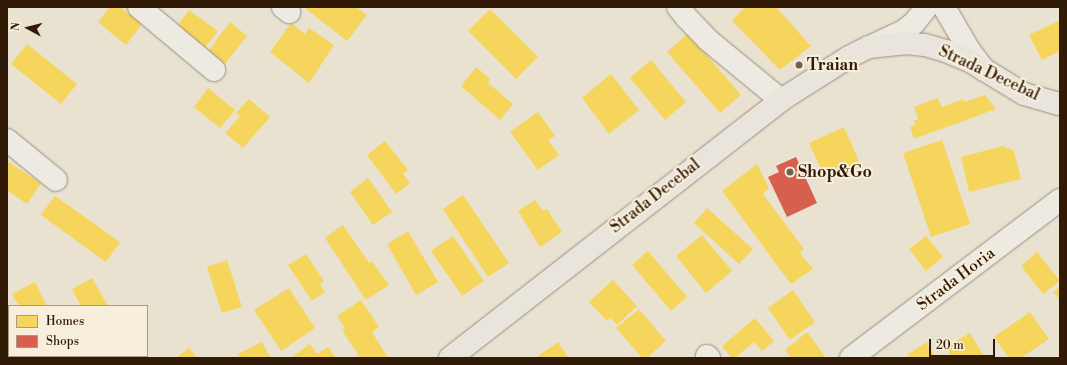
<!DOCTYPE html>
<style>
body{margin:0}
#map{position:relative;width:1067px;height:365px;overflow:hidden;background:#e9e2d1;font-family:"Libre Bodoni",serif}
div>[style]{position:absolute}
.homes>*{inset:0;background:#f6d55c}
.shops>*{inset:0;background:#d6604d}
.roads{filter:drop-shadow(0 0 1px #979083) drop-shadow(0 0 1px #979083)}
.minor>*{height:22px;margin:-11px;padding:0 11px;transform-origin:11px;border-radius:11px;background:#edeae1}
.major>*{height:22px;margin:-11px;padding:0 11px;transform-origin:11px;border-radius:11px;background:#eae5dc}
.dots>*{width:11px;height:11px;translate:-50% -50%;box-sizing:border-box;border:2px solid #f7eedb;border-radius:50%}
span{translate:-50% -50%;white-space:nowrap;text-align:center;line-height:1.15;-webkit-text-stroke:4px #f7eedb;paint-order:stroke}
.poi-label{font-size:16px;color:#311b06;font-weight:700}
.left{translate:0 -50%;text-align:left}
.street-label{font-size:16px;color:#311b06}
.frame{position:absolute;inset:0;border:8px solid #311b06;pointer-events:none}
.legend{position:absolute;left:8px;top:305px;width:140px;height:52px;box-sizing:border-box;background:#f7eedb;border:1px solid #a89a86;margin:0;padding:5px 7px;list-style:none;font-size:12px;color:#311b06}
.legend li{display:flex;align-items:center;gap:8px;height:20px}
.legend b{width:20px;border:1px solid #a89a86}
.north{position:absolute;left:8px;top:8px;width:40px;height:40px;-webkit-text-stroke:3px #f7eedb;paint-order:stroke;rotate:277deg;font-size:11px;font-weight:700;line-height:16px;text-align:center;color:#311b06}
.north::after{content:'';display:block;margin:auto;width:14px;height:18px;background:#311b06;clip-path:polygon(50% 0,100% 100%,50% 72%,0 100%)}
.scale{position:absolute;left:929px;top:339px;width:66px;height:18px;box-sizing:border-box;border:2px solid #311b06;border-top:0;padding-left:5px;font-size:12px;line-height:14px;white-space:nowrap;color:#311b06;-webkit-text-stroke:3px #f7eedb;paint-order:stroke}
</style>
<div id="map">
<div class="homes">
<i style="clip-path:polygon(110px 7px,120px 7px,142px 24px,126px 45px,98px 22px)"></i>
<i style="clip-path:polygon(307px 7px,356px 7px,367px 15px,347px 41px,306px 9px)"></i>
<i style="clip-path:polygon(745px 7px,776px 7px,811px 46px,780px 70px,732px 21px)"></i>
<i style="clip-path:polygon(490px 9px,538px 57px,516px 79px,468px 31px)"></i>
<i style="clip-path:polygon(189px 10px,218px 31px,204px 49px,176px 28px)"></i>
<i style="clip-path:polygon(1060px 20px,1060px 51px,1042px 60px,1029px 35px)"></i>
<i style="clip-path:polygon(230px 22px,247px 36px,225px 64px,208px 51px)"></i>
<i style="clip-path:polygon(291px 23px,305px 34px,309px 28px,334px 45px,309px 83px,270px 52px)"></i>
<i style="clip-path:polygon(688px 33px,741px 95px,720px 113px,667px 52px)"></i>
<i style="clip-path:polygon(27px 44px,77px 84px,61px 104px,11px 64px)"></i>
<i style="clip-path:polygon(651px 60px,686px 102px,665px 120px,630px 78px)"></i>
<i style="clip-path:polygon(476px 67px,490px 79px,488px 83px,513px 104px,500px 120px,461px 86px)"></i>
<i style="clip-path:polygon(611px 74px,639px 110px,609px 134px,582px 98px)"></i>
<i style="clip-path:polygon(208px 88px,235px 110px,220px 128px,194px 107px)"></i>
<i style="clip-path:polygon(985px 95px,996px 109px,914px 139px,910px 127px,915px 125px,914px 121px,918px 119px,914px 107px,938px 98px,942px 107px,963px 99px,964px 102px)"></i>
<i style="clip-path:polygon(249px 99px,270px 117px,243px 148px,225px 133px,240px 116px,236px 113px)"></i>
<i style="clip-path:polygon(538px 112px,555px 136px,548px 140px,559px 155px,538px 170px,510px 132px)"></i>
<i style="clip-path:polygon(844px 127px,861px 166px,827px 182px,809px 143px)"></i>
<i style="clip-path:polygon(942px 140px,970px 224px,931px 237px,903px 153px)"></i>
<i style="clip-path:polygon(385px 141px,408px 170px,403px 174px,410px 183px,396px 194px,367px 155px)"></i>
<i style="clip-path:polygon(1003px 146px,1014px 151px,1021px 179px,969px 192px,961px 157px)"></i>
<i style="clip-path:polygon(7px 161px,41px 183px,27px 204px,7px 190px)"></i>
<i style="clip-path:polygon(757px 164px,769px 188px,763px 194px,804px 249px,800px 253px,813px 269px,791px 284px,722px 191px)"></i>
<i style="clip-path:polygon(368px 178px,392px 212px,373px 225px,350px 192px)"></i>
<i style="clip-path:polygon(463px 195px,509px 263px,488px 277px,443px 209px)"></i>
<i style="clip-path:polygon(55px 196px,120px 242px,106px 262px,41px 215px)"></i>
<i style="clip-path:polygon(535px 200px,543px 211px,547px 209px,562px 232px,540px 247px,518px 211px)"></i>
<i style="clip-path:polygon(707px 208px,753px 249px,739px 264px,694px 223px)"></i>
<i style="clip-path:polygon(343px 225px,369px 263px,372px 261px,389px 285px,366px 300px,325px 238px)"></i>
<i style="clip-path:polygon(408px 231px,438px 282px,416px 295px,387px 244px)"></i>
<i style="clip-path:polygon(702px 235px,732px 271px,706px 293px,676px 256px)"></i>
<i style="clip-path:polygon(453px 236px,484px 281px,462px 296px,431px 251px)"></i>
<i style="clip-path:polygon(926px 236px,943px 257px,926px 271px,909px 249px)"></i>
<i style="clip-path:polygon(648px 251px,687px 297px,671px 311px,632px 265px)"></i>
<i style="clip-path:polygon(1037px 252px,1060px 281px,1043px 294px,1021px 266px)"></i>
<i style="clip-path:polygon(306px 254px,324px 281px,320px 284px,325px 292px,312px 301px,288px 265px)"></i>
<i style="clip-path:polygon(227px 260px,242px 307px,222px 313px,207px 267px)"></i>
<i style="clip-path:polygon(92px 278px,108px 306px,81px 306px,72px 289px)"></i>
<i style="clip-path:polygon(613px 280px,637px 306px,617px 325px,611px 318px,607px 321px,589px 302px)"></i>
<i style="clip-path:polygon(35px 282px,47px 306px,19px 306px,12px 294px)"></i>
<i style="clip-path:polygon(1060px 287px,1060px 300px,1053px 292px)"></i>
<i style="clip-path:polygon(289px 288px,315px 328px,281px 351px,254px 310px)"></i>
<i style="clip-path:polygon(793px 290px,815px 322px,790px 340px,768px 308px)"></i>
<i style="clip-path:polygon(361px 300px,379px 327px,372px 332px,388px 358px,360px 358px,342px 330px,345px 328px,337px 316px)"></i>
<i style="clip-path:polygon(639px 309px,666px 341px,647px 358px,642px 358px,616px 328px)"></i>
<i style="clip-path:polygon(1030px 312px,1049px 339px,1021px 358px,1009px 358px,994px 337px)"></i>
<i style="clip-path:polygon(755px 318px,774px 341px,762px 351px,754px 342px,735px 358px,732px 358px,722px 346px)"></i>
<i style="clip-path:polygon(807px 332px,826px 358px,791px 358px,785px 350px)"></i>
<i style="clip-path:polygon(970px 333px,985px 358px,952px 358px,946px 347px)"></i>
<i style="clip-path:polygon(262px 342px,271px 358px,240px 358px,238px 354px)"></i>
<i style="clip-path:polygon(558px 342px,569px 358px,539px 358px,538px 356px)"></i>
<i style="clip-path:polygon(926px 342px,936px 358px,909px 358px,907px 355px)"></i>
<i style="clip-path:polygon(310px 344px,317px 354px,328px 347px,336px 358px,290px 358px)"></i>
<i style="clip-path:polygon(189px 348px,197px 358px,176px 358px)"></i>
</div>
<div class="shops">
<i style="clip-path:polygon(796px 157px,817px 203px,787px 217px,768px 177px,779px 172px,776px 166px)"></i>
</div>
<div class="roads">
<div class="minor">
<i style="left:139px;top:7px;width:98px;rotate:40deg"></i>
<i style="left:283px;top:7px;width:8px;rotate:40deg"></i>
<i style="left:678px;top:7px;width:13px;rotate:51deg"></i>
<i style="left:686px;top:17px;width:32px;rotate:46deg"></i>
<i style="left:708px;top:40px;width:94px;rotate:39.4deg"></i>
<i style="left:944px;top:7px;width:50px;rotate:59.8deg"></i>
<i style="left:969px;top:50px;width:25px;rotate:53deg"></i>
<i style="left:874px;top:45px;width:33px;rotate:-25deg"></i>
<i style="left:904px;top:31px;width:13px;rotate:-39deg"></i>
<i style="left:914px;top:23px;width:21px;rotate:-51deg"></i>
<i style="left:7px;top:140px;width:63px;rotate:39.2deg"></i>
<i style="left:707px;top:356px;width:3px;rotate:45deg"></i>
<i style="left:851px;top:358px;width:262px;rotate:-37.1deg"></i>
</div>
<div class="major">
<i style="left:450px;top:358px;width:420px;rotate:-37.9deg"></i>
<i style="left:781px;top:100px;width:80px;rotate:-32.3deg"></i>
<i style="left:849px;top:57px;width:22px;rotate:-27deg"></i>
<i style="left:869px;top:47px;width:36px;rotate:-6deg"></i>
<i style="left:905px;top:43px;width:20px;rotate:6deg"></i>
<i style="left:925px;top:45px;width:22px;rotate:16deg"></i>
<i style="left:946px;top:51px;width:26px;rotate:23deg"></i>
<i style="left:970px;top:61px;width:63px;rotate:31.4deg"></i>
<i style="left:1024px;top:94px;width:37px;rotate:16deg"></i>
</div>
</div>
<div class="dots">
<i style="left:799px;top:65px;background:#71614d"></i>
<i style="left:790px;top:172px;background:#71614d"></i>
</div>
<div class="poi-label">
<span class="left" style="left:807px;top:65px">Traian</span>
<span class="left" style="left:798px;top:172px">Shop&amp;Go</span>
</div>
<div class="street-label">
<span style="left:989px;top:73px;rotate:25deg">Strada Decebal</span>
<span style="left:655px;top:196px;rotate:-38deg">Strada Decebal</span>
<span style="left:956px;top:279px;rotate:-37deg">Strada Horia</span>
</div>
<div class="frame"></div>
<ul class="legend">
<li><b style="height:11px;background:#f6d55c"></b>Homes</li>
<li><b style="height:11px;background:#d6604d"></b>Shops</li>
</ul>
<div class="north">N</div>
<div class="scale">20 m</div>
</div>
